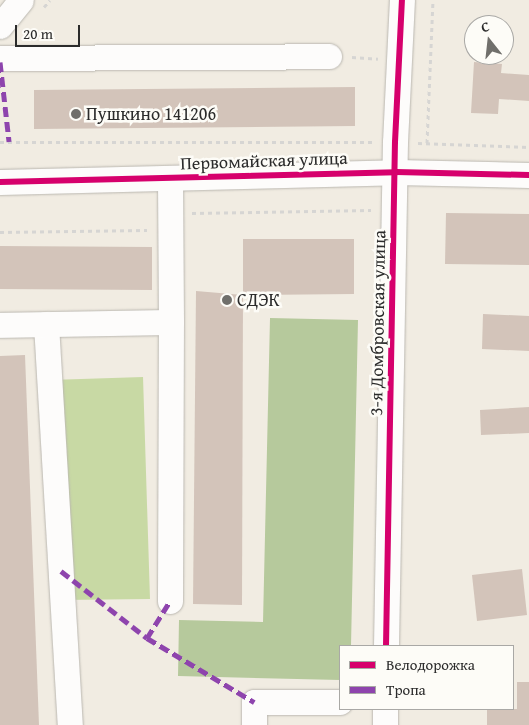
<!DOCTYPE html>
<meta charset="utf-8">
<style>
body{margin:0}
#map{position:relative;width:529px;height:725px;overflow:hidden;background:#f1ece2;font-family:"Gentium Book Plus",serif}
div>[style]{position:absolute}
.green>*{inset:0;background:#c8d9a4}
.forest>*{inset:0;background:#b6c99c}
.building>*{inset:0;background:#d3c4ba}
.path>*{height:3px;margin-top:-1.5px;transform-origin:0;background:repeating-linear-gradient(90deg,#d6d5d3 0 4px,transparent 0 8px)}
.roads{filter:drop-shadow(0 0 1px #bab7b0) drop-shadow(0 0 1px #bab7b0)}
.minor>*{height:25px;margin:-12.5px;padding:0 12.5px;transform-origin:12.5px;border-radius:12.5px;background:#fdfcfb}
.quiet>*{height:5px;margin-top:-2.5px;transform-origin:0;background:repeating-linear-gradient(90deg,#8e44ad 0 10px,transparent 0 15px)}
.cycleway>*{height:6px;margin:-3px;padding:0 3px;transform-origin:3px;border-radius:3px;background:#d6006c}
.dots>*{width:14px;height:14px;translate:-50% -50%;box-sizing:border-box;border:2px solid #fdfcf7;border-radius:50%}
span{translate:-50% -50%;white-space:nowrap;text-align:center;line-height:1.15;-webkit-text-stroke:5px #fdfcf7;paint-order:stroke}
.poi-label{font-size:18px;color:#2b2b2b}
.left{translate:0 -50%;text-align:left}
.street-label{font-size:18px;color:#2b2b2b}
.legend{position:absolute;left:339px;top:645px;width:175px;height:65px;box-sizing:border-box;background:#fdfcf7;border:1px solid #a9a8a5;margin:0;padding:6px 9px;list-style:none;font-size:15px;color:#2b2b2b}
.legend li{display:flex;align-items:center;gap:10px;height:25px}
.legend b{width:25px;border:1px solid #a9a8a5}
.north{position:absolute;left:464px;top:15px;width:50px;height:50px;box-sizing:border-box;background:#fdfcf7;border:1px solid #a9a8a5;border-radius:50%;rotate:344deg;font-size:14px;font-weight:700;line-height:20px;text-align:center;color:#2b2b2b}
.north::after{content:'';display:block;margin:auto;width:18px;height:22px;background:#706f6b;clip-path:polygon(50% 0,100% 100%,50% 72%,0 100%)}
.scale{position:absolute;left:15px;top:25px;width:65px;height:22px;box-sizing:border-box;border:2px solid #2b2b2b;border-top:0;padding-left:6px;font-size:15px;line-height:18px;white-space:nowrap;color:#2b2b2b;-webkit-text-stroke:4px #fdfcf7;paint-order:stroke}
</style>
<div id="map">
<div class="green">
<i style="clip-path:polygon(143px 377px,150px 599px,62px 600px,50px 380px)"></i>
</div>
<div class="forest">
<i style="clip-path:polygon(270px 318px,358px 320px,351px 646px,340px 646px,340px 680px,178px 676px,179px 620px,263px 622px)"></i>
</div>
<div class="building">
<i style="clip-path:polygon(474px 62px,502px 64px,501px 73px,529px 75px,529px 101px,499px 99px,498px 114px,471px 113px)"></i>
<i style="clip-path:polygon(355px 87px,355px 126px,34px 129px,34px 90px)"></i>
<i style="clip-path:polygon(446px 213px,529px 214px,529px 265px,445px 264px)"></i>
<i style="clip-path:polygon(243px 239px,354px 239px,354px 294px,243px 295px)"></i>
<i style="clip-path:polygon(0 246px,152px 247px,152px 290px,0 289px)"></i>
<i style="clip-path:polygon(196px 291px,243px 295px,242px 605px,193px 604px)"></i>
<i style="clip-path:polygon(483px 314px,529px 316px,529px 351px,482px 349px)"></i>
<i style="clip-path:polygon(25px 355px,39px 725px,0 725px,0 356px)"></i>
<i style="clip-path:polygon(529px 407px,529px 433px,481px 435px,480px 410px)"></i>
<i style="clip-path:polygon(522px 569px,527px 615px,477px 621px,472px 575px)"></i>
<i style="clip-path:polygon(517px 682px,529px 682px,529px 725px,487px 725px,487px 709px,517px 709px)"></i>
</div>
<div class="path">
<i style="left:44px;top:7px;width:9px;rotate:-49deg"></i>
<i style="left:352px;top:57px;width:26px;rotate:4deg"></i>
<i style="left:0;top:142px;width:372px"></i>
<i style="left:418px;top:143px;width:111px;rotate:2.1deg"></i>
<i style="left:427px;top:143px;width:143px;rotate:-87.6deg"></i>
<i style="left:192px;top:213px;width:179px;rotate:-1deg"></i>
<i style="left:0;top:232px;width:147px;rotate:-0.8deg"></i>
</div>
<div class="roads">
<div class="minor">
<i style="left:0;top:26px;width:33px;rotate:-51deg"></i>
<i style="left:0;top:58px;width:329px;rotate:-0.3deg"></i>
<i style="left:0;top:182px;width:396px;rotate:-1.4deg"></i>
<i style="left:396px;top:172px;width:133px;rotate:1.3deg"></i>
<i style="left:46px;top:324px;width:402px;rotate:86.6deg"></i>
<i style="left:0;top:325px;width:171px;rotate:-1deg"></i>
<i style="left:171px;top:322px;width:144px;rotate:-90.4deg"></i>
<i style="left:170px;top:601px;width:279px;rotate:-89.8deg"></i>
<i style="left:386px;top:646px;width:504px;rotate:-88.98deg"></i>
<i style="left:395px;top:142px;width:142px;rotate:-87.2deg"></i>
<i style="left:254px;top:725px;width:23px;rotate:-90deg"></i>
<i style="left:254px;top:702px;width:86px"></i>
<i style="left:385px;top:725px;width:16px;rotate:-90deg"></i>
</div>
</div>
<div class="quiet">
<i style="left:0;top:62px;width:80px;rotate:83.5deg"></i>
<i style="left:61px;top:571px;width:109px;rotate:37.9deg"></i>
<i style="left:147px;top:638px;width:125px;rotate:30.9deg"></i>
<i style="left:147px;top:638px;width:44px;rotate:-58.1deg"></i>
</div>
<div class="cycleway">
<i style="left:0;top:182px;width:396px;rotate:-1.4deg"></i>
<i style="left:396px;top:172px;width:133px;rotate:1.3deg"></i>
<i style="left:386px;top:646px;width:504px;rotate:-88.98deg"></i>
<i style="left:395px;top:142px;width:142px;rotate:-87.2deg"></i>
</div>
<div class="dots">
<i style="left:76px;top:114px;background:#706f6b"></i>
<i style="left:227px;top:300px;background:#706f6b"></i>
</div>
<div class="poi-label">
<span class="left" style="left:86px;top:114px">Пушкино 141206</span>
<span class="left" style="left:237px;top:300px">СДЭК</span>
</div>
<div class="street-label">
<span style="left:264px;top:161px;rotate:-2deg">Первомайская улица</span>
<span style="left:378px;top:323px;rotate:-89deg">3-я Домбровская улица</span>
</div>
<ul class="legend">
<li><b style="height:6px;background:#d6006c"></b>Велодорожка</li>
<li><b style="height:6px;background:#8e44ad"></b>Тропа</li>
</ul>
<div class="north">С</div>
<div class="scale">20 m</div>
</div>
